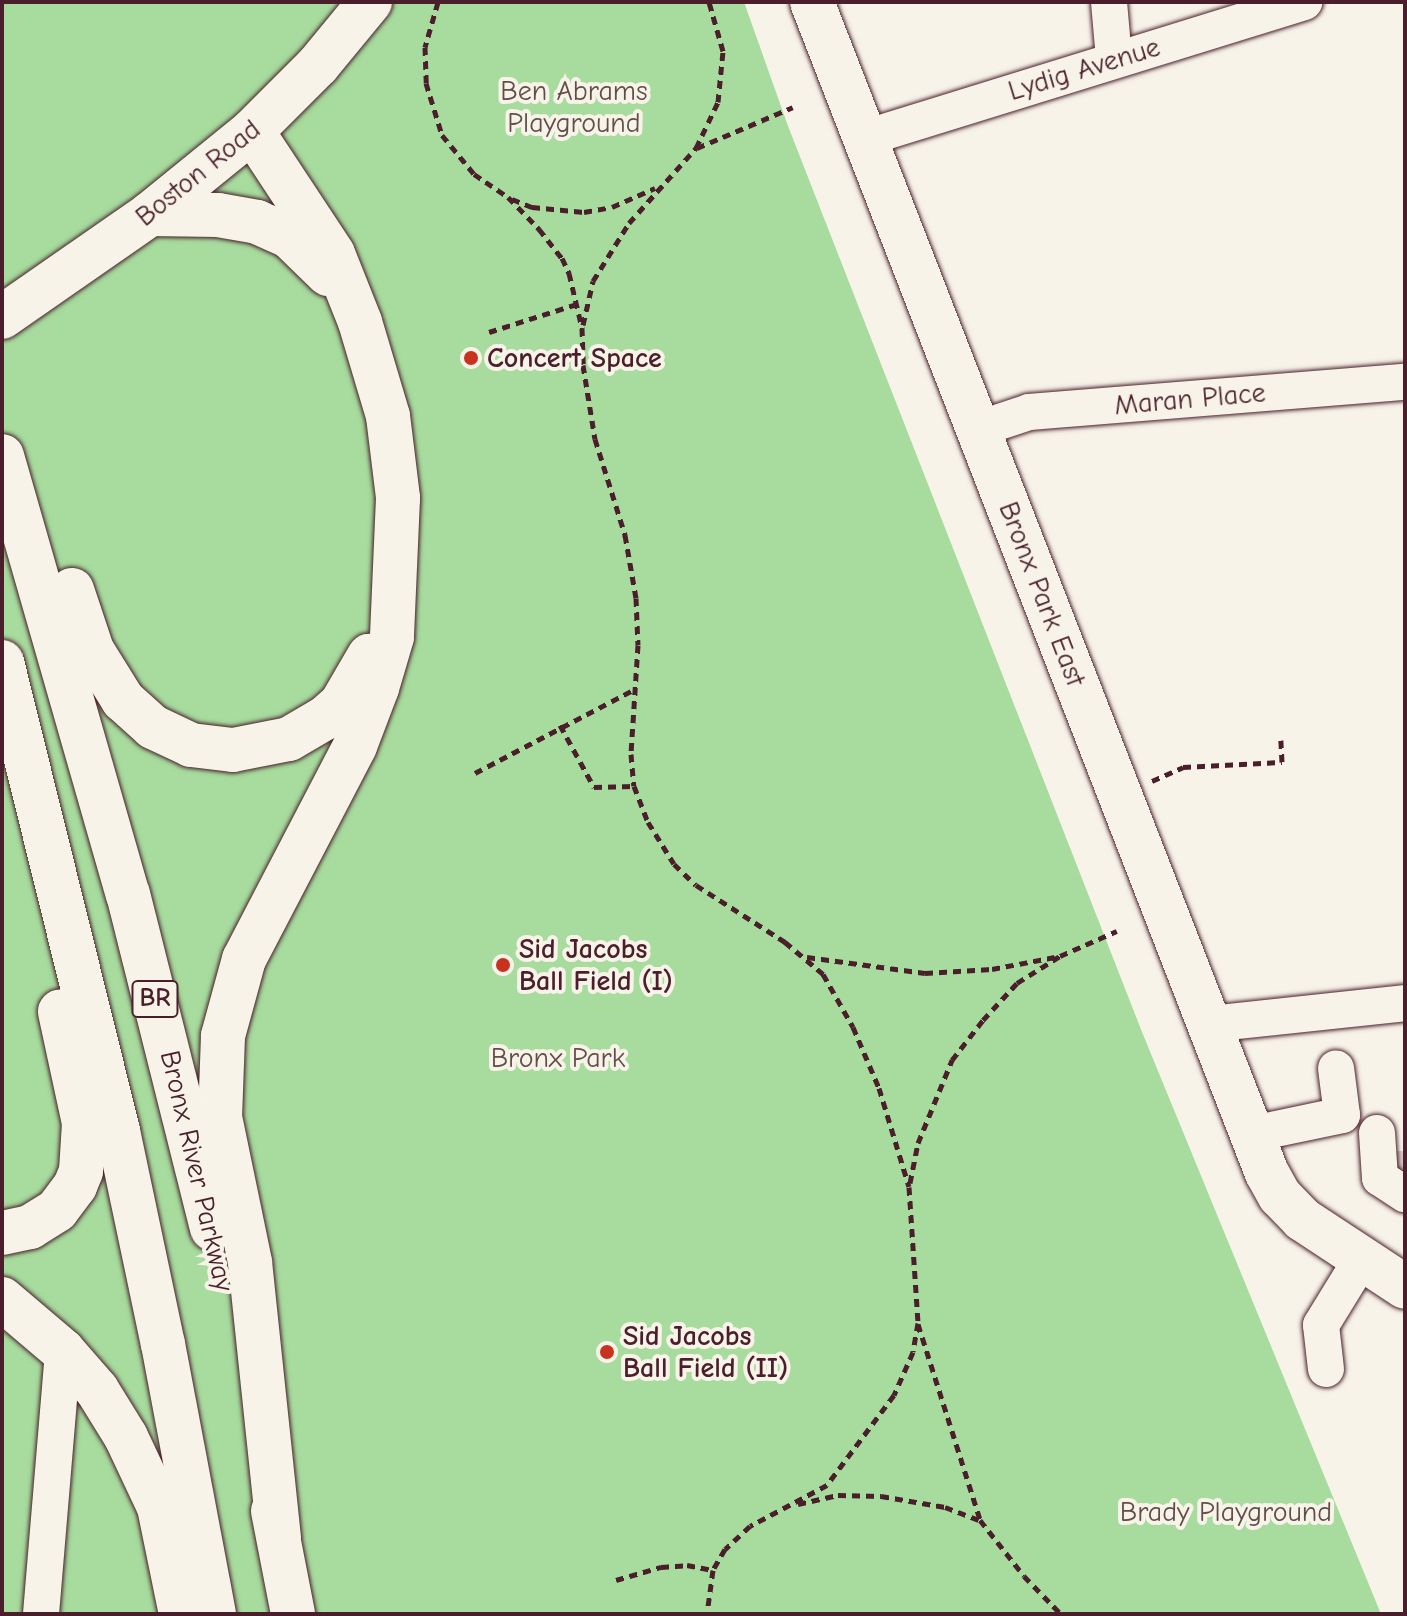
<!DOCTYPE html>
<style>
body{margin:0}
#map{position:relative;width:1407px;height:1616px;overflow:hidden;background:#f7f3e8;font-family:"Comic Neue",sans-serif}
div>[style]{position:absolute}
.green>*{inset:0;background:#a7dc9e}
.minor-tunnel>*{height:36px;margin-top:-18px;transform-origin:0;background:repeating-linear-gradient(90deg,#d4c9c2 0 36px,transparent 0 54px)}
.path>*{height:5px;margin-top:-2.5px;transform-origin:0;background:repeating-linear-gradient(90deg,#4a1f2b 0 8px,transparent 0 14px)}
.roads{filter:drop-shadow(0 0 2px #4a1f2b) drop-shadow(0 0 2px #4a1f2b)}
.minor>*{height:36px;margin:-18px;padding:0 18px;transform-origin:18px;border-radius:18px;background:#f7f3e8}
.major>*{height:44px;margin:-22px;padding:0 22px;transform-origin:22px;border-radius:22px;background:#f7f3e8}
.highway>*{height:44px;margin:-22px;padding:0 22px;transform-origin:22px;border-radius:22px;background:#f7f3e8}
.dots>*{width:22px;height:22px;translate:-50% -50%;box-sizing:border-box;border:4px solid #f7f3e8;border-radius:50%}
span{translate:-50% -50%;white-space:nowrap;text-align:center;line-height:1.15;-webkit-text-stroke:8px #f7f3e8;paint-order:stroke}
.shield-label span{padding:2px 6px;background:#f7f3e8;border:2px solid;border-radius:6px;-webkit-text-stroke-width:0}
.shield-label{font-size:26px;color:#4a1f2b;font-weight:700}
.street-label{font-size:28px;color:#4a1f2b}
.park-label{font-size:28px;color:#614e48}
.poi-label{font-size:28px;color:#4a1f2b;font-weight:700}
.left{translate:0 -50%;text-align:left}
.frame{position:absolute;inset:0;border:4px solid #4a1f2b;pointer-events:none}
</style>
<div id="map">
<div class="green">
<i style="clip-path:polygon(2px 2px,744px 2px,788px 126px,1142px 1032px,1381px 1614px,2px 1614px)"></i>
</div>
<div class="minor-tunnel">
<i style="left:1399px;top:1151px;width:34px;rotate:87deg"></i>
</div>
<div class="path">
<i style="left:438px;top:2px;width:47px;rotate:106.1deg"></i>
<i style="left:425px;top:47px;width:36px;rotate:88deg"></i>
<i style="left:426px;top:83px;width:54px;rotate:72.9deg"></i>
<i style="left:442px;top:135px;width:50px;rotate:50.6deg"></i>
<i style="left:474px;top:174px;width:41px;rotate:34.1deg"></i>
<i style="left:508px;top:197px;width:45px;rotate:45.9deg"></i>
<i style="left:539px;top:229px;width:37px;rotate:52deg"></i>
<i style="left:562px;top:258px;width:17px;rotate:65deg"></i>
<i style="left:569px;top:273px;width:57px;rotate:76.7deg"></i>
<i style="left:582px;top:328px;width:37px;rotate:88deg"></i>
<i style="left:583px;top:365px;width:75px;rotate:80.8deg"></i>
<i style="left:595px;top:439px;width:101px;rotate:72.6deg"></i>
<i style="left:625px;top:535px;width:64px;rotate:80.1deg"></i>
<i style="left:636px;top:598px;width:47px;rotate:87.6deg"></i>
<i style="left:638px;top:645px;width:109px;rotate:93.7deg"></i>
<i style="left:631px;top:754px;width:32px;rotate:85deg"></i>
<i style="left:634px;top:786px;width:39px;rotate:69deg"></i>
<i style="left:648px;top:822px;width:49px;rotate:58.2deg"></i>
<i style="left:674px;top:864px;width:30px;rotate:44deg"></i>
<i style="left:696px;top:885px;width:106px;rotate:32.6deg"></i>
<i style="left:785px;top:942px;width:50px;rotate:40.1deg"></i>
<i style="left:823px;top:974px;width:61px;rotate:60.5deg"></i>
<i style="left:853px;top:1027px;width:66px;rotate:66.9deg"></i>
<i style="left:879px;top:1088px;width:103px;rotate:73.1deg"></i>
<i style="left:909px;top:1187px;width:136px;rotate:86.2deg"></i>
<i style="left:918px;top:1323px;width:29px;rotate:100deg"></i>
<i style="left:913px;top:1352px;width:47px;rotate:113.8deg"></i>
<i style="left:894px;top:1395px;width:112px;rotate:126.7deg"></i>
<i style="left:827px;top:1485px;width:87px;rotate:152deg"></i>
<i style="left:750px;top:1526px;width:34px;rotate:137deg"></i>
<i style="left:725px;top:1549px;width:24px;rotate:120deg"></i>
<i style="left:713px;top:1570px;width:44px;rotate:97.8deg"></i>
<i style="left:697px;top:148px;width:104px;rotate:-23.1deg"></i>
<i style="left:512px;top:199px;width:22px;rotate:22deg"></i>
<i style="left:532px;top:207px;width:52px;rotate:5.5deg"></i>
<i style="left:584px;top:212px;width:28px;rotate:-10deg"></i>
<i style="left:612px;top:207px;width:47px;rotate:-23.8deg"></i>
<i style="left:583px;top:325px;width:45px;rotate:-77.2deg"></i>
<i style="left:593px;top:281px;width:68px;rotate:-58.2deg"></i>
<i style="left:629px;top:223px;width:101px;rotate:-48.2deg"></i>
<i style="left:696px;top:148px;width:51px;rotate:-64.4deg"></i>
<i style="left:718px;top:102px;width:51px;rotate:-84.4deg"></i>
<i style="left:723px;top:51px;width:51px;rotate:-105.9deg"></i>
<i style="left:489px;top:332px;width:92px;rotate:-17.7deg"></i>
<i style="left:560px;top:725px;width:71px;rotate:61.3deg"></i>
<i style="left:594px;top:787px;width:40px;rotate:-1.4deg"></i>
<i style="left:475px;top:773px;width:181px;rotate:-27.7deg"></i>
<i style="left:1152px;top:781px;width:34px;rotate:-24deg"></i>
<i style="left:1183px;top:767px;width:99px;rotate:-2.9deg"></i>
<i style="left:1282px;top:762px;width:22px;rotate:-93deg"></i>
<i style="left:807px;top:957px;width:119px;rotate:7.7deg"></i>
<i style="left:925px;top:973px;width:67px;rotate:-3.4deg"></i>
<i style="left:992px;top:969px;width:64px;rotate:-10.8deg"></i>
<i style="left:910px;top:1183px;width:41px;rotate:-78.7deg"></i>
<i style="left:918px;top:1143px;width:90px;rotate:-67.7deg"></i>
<i style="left:952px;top:1060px;width:51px;rotate:-52.2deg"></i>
<i style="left:983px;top:1020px;width:50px;rotate:-47.4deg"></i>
<i style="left:1017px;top:983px;width:51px;rotate:-32.1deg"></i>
<i style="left:1060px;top:956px;width:62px;rotate:-23.7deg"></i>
<i style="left:918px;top:1324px;width:206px;rotate:72.4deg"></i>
<i style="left:980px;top:1520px;width:71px;rotate:51.8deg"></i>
<i style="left:1024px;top:1576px;width:53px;rotate:45.8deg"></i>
<i style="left:798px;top:1504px;width:41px;rotate:-12.7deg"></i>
<i style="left:838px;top:1495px;width:43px;rotate:1.3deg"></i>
<i style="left:881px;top:1496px;width:65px;rotate:9.8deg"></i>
<i style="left:945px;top:1507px;width:36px;rotate:21deg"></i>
<i style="left:616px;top:1580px;width:47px;rotate:-16.1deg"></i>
<i style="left:661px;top:1567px;width:26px;rotate:-4deg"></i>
<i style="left:687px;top:1565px;width:26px;rotate:11deg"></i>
</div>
<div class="roads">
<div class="minor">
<i style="left:1109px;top:2px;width:57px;rotate:85deg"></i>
<i style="left:865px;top:138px;width:460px;rotate:-17.2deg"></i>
<i style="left:978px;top:429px;width:54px;rotate:-18.4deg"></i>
<i style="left:1029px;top:412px;width:377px;rotate:-4.6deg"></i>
<i style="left:1210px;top:1024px;width:196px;rotate:-6.1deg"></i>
<i style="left:1377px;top:1133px;width:45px;rotate:86.2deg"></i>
<i style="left:1380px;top:1178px;width:30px;rotate:33deg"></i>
<i style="left:1252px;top:1134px;width:92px;rotate:-11.9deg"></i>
<i style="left:1342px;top:1115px;width:47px;rotate:-97.3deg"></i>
<i style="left:1326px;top:1369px;width:44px;rotate:-96.5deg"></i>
<i style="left:1321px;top:1325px;width:76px;rotate:-58.4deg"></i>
<i style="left:41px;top:1614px;width:264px;rotate:-85.2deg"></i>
</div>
<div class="major">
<i style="left:812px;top:2px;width:1256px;rotate:68.77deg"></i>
<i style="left:1267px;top:1173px;width:26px;rotate:61deg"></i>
<i style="left:1280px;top:1196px;width:32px;rotate:46deg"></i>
<i style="left:1302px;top:1219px;width:123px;rotate:33.4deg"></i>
<i style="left:2px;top:317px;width:180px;rotate:-34.8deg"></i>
<i style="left:150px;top:214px;width:132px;rotate:-39.1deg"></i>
<i style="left:252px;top:131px;width:93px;rotate:-45deg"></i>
<i style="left:318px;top:65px;width:82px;rotate:-50.5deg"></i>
</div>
<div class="highway">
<i style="left:252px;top:131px;width:147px;rotate:56.6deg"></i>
<i style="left:333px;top:254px;width:73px;rotate:68.3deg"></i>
<i style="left:360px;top:322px;width:98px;rotate:73.4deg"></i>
<i style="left:388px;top:416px;width:83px;rotate:83deg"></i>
<i style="left:398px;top:498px;width:139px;rotate:92.5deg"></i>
<i style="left:392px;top:637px;width:53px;rotate:106.4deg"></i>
<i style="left:377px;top:688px;width:62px;rotate:110.8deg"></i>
<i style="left:355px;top:746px;width:240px;rotate:117.5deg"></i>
<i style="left:244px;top:959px;width:80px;rotate:105.3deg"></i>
<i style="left:223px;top:1036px;width:81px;rotate:92.1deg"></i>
<i style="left:220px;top:1117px;width:148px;rotate:78.3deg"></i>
<i style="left:250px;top:1262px;width:278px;rotate:84deg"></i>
<i style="left:150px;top:214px;width:68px;rotate:0.8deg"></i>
<i style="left:218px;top:215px;width:40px;rotate:10deg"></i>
<i style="left:257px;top:222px;width:36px;rotate:24deg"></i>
<i style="left:290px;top:237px;width:53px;rotate:44.2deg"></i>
<i style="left:2px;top:456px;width:456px;rotate:74deg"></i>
<i style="left:128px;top:894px;width:345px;rotate:75.9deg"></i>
<i style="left:72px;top:590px;width:63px;rotate:71.6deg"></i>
<i style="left:92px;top:650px;width:59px;rotate:58.2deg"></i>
<i style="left:123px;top:700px;width:40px;rotate:42deg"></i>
<i style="left:153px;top:727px;width:42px;rotate:25.3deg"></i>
<i style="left:191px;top:745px;width:42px;rotate:6.8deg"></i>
<i style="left:233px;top:750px;width:57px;rotate:-11.1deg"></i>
<i style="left:289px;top:739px;width:42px;rotate:-30.3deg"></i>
<i style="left:325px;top:718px;width:21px;rotate:-41deg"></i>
<i style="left:341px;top:704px;width:56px;rotate:-59.7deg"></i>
<i style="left:2px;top:662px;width:483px;rotate:76.1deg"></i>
<i style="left:118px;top:1131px;width:218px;rotate:78.1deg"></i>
<i style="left:163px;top:1344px;width:275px;rotate:79.3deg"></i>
<i style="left:2px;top:1233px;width:29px;rotate:-12deg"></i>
<i style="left:30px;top:1227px;width:32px;rotate:-32deg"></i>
<i style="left:57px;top:1210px;width:30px;rotate:-53deg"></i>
<i style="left:75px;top:1186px;width:16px;rotate:-68deg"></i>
<i style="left:81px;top:1171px;width:48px;rotate:-86.4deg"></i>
<i style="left:84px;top:1123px;width:114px;rotate:-102.2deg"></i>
<i style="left:2px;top:1299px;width:80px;rotate:40.4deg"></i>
<i style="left:63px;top:1351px;width:52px;rotate:48.9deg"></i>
<i style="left:97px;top:1390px;width:55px;rotate:58.3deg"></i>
<i style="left:126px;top:1437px;width:77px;rotate:64.8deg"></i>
<i style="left:159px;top:1507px;width:109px;rotate:78.4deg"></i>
<i style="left:273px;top:1511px;width:105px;rotate:79deg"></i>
</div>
</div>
<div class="dots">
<i style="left:471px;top:358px;background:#c8321e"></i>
<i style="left:503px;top:965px;background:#c8321e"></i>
<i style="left:607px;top:1352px;background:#c8321e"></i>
</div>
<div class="shield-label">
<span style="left:155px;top:999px">BR</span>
</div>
<div class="street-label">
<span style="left:1084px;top:69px;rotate:-17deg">Lydig Avenue</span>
<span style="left:198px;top:173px;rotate:-39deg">Boston Road</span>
<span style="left:1190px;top:399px;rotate:-5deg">Maran Place</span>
<span style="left:1042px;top:594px;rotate:69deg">Bronx Park East</span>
<span style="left:197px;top:1171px;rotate:77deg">Bronx River Parkway</span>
</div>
<div class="park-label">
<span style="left:574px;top:107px">Ben Abrams<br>Playground</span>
<span style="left:558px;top:1058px">Bronx Park</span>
<span style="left:1226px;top:1512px">Brady Playground</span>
</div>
<div class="poi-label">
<span class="left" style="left:487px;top:358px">Concert Space</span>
<span class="left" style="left:519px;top:965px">Sid Jacobs<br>Ball Field (I)</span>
<span class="left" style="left:623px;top:1352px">Sid Jacobs<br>Ball Field (II)</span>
</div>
<div class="frame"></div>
</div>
